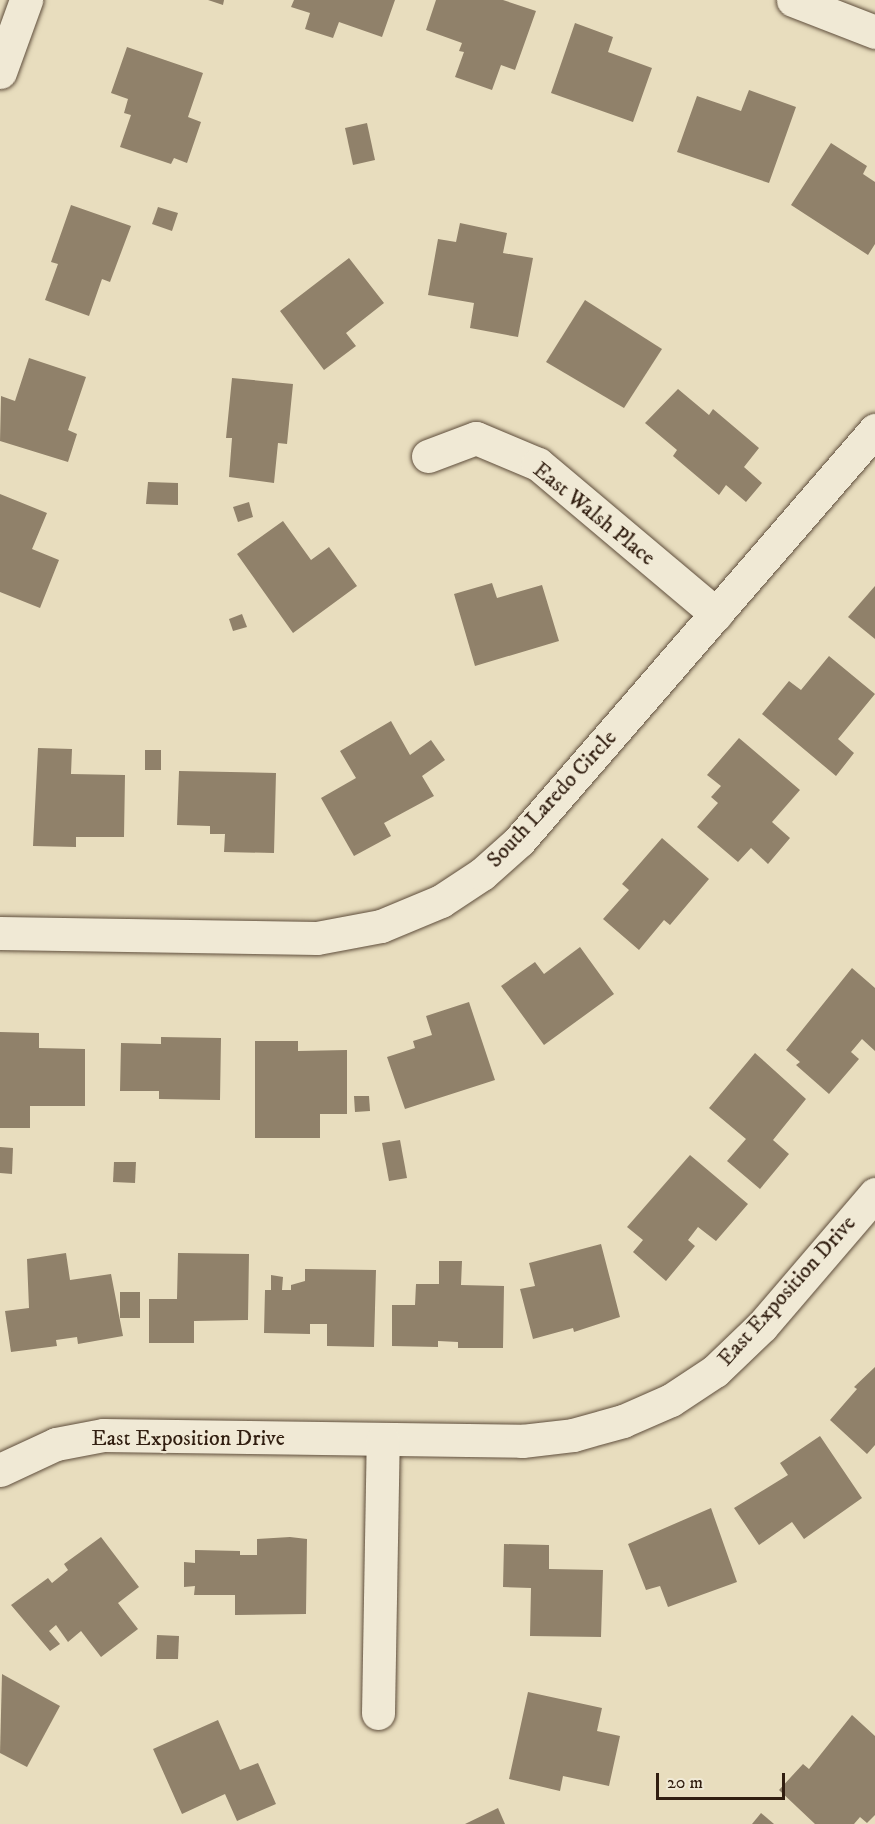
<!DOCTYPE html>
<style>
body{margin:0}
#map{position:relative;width:875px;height:1824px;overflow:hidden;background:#e8ddbe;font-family:"IM FELL DW Pica",serif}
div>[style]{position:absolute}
.building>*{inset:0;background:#90816a}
.roads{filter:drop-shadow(0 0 2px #5f4e3c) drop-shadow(0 0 2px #5f4e3c)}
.minor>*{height:33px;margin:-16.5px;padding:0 16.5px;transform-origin:16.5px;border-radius:16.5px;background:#f0e9d5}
span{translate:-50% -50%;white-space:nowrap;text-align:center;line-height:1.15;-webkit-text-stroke:4.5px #f0e9d5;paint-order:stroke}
.street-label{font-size:22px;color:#311e10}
.scale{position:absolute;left:656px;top:1773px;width:129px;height:27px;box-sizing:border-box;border:3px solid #311e10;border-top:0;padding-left:8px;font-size:18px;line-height:21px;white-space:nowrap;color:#311e10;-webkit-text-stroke:4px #f0e9d5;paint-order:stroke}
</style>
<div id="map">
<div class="building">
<i style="clip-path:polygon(208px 0,224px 0,223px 5px)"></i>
<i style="clip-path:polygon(294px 0,395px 0,382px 37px,339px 22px,333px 38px,305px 29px,310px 13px,291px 7px)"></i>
<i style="clip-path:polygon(436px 0,503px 0,536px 11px,515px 70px,501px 65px,492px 90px,455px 77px,464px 52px,459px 51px,462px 43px,426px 30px)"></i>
<i style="clip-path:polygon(575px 23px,613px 37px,608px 52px,652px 68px,633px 122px,551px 93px)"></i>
<i style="clip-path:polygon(127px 47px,203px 73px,188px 117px,201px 122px,187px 163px,174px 158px,171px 164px,120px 147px,131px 115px,124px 113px,128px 99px,111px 93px)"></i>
<i style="clip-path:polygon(749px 90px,796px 107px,769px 183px,677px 152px,697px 96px,741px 111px)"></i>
<i style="clip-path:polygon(367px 123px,375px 160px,353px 165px,345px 128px)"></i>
<i style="clip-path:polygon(831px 143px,867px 166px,863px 174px,875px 182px,875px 244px,868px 255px,791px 205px)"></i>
<i style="clip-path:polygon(71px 205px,131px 226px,110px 282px,102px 279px,89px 316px,45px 300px,58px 264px,51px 262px)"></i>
<i style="clip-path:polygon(158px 207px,178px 213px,172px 231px,152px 224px)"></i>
<i style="clip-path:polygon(460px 223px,507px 233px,503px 253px,533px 258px,518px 337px,470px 328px,474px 303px,428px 295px,438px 239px,456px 242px)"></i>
<i style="clip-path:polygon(349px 258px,384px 303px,346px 333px,356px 346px,324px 370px,280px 311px)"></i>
<i style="clip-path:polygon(585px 300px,662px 349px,624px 408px,546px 362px)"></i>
<i style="clip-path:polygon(29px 358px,86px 377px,68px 430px,77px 434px,68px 462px,0 441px,1px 396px,15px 401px)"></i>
<i style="clip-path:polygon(232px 378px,293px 384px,287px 444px,278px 443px,274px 483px,229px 477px,232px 438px,226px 438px)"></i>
<i style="clip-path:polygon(678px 389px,709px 415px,713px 409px,759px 448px,744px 467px,762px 483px,746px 502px,726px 485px,719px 495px,673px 456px,677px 450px,645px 423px)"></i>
<i style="clip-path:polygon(148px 482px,178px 483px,178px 505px,146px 504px)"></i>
<i style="clip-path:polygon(0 494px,47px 513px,32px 549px,59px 560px,40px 608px,0 592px)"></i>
<i style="clip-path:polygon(249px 502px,253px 517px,238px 522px,233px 507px)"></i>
<i style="clip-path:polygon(283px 521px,311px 560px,329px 547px,357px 586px,293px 633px,237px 554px)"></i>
<i style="clip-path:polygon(492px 583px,497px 598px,542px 585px,559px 641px,475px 666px,454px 594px)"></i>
<i style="clip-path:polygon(875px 586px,875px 639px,848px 617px)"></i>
<i style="clip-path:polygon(242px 614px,247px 627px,233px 631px,229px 619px)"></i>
<i style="clip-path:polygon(829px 656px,875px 694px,838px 739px,854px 753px,836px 776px,762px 714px,789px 681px,801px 690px)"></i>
<i style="clip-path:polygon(391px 721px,410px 755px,431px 740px,445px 760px,422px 776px,434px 796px,384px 823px,391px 836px,354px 856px,321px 798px,356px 778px,340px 751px)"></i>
<i style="clip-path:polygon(739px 738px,800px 790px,772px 822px,790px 838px,768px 864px,751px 848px,738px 862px,697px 827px,718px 803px,711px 797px,721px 786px,707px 775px)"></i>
<i style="clip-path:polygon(38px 748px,72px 749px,71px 774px,125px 775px,124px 837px,76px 837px,76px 847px,33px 846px)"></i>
<i style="clip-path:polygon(145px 750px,161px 750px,161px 770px,145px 770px)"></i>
<i style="clip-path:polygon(179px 771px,276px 773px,274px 853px,224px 852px,225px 834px,210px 834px,210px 826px,177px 825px)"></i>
<i style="clip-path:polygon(662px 838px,709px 879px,670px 925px,664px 920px,639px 950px,603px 919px,629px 890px,622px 884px)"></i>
<i style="clip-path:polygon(580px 947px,614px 994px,544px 1045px,501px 986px,535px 962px,544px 974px)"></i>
<i style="clip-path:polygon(852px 968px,875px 988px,875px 1051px,862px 1039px,851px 1052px,859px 1059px,829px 1094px,796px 1065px,800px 1062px,786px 1050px)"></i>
<i style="clip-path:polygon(469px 1002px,495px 1080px,405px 1109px,387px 1057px,415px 1048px,413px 1041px,432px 1035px,426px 1016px)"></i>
<i style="clip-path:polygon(0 1032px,39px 1033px,39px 1048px,85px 1049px,85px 1106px,30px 1106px,30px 1128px,0 1128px)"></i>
<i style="clip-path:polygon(161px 1037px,221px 1038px,220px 1100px,159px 1099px,159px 1091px,120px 1091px,121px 1043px,161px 1044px)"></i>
<i style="clip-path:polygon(255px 1041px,298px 1041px,298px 1051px,347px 1050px,347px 1114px,320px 1114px,320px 1138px,255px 1138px)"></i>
<i style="clip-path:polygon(755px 1053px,806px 1099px,773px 1140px,789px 1154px,760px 1189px,727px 1161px,746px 1139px,709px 1108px)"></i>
<i style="clip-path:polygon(354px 1096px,369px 1096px,370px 1111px,355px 1112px)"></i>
<i style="clip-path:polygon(400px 1140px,407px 1178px,389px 1181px,382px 1143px)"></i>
<i style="clip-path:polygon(0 1147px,13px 1148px,12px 1174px,0 1173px)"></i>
<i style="clip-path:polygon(690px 1155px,748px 1204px,716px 1241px,698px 1227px,688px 1240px,695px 1246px,666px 1281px,633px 1252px,643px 1240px,627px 1227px)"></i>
<i style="clip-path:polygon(114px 1162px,136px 1162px,135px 1183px,113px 1182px)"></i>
<i style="clip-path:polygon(601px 1244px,620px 1317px,574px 1332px,573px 1328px,533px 1339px,520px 1289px,535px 1286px,529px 1263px)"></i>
<i style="clip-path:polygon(66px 1253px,70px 1280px,111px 1274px,123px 1336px,78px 1344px,77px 1337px,56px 1340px,57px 1346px,11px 1352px,5px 1311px,29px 1308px,27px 1259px)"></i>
<i style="clip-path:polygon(178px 1253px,249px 1254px,248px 1320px,194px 1321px,194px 1343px,149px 1343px,149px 1299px,177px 1299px)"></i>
<i style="clip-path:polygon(439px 1261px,462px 1261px,461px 1285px,504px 1286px,503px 1348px,458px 1348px,458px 1342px,438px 1341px,438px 1347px,392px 1346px,392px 1305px,415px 1305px,416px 1284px,439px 1284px)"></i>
<i style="clip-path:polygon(305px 1269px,376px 1270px,374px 1347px,327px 1346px,327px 1324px,310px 1324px,310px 1334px,264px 1333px,265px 1290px,271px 1290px,271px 1275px,283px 1277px,282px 1290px,291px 1290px,291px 1285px,305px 1281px)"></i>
<i style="clip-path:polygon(120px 1292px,140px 1292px,140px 1318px,120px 1318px)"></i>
<i style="clip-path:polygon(875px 1367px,875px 1445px,867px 1454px,830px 1420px,857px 1389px,854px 1387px)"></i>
<i style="clip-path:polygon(820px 1436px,862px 1498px,804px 1539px,792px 1522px,759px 1545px,734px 1508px,788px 1475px,780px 1463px)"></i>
<i style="clip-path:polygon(711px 1508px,737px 1582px,668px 1607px,660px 1586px,646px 1590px,628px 1544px)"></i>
<i style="clip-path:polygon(101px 1537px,139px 1587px,118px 1603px,138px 1629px,101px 1657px,81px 1631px,68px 1642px,56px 1625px,49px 1631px,60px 1644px,50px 1651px,11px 1605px,48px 1578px,52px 1583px,68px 1570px,64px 1564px)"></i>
<i style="clip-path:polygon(290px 1537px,307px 1539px,306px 1614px,235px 1615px,235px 1595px,194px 1595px,195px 1586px,184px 1587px,184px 1562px,195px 1563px,195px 1550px,240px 1551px,240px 1555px,257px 1555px,257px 1539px)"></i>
<i style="clip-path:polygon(504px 1544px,549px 1545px,549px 1569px,603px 1570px,601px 1637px,530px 1636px,531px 1588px,503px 1587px)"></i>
<i style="clip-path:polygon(157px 1635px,179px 1636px,178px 1659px,156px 1659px)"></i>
<i style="clip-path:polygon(2px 1674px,60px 1706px,27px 1767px,0 1753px)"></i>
<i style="clip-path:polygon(528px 1692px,602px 1708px,597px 1731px,620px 1736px,609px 1786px,563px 1776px,560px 1791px,509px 1779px)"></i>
<i style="clip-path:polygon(852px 1715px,875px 1736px,875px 1815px,867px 1823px,860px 1817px,854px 1824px,815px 1824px,779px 1790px,803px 1764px,809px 1769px)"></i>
<i style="clip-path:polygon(218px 1720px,240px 1770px,258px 1763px,276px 1804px,237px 1821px,225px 1794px,182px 1814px,153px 1749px)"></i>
<i style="clip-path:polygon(498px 1808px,505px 1824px,465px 1824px)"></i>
<i style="clip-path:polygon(761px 1813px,774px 1824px,752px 1824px)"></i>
</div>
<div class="roads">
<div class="minor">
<i style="left:793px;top:0;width:88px;rotate:21.3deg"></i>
<i style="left:0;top:72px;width:77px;rotate:-70.1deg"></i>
<i style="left:428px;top:456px;width:51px;rotate:-20.6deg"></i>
<i style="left:476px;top:438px;width:67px;rotate:22.8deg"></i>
<i style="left:538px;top:464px;width:233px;rotate:40.1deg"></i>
<i style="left:0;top:933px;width:317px;rotate:0.9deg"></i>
<i style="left:317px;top:938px;width:65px;rotate:-10.6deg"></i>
<i style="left:381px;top:926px;width:65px;rotate:-22.6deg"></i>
<i style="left:441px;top:901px;width:49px;rotate:-33.4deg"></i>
<i style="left:482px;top:874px;width:50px;rotate:-41.7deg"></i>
<i style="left:519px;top:841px;width:544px;rotate:-49.1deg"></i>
<i style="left:0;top:1470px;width:62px;rotate:-24.9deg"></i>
<i style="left:56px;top:1444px;width:48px;rotate:-10.8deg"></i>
<i style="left:103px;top:1435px;width:419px;rotate:0.8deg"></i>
<i style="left:522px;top:1441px;width:51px;rotate:-6.7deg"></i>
<i style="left:573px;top:1435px;width:52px;rotate:-15.6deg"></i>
<i style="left:623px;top:1421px;width:52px;rotate:-23.6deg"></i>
<i style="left:671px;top:1400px;width:53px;rotate:-33.4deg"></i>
<i style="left:715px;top:1371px;width:65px;rotate:-43.8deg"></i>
<i style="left:762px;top:1326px;width:174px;rotate:-49.4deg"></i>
<i style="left:378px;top:1713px;width:273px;rotate:-89deg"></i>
</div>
</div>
<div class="street-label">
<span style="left:594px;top:514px;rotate:39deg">East Walsh Place</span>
<span style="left:552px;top:799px;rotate:-47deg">South Laredo Circle</span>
<span style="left:787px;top:1291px;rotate:-48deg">East Exposition Drive</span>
<span style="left:188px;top:1439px">East Exposition Drive</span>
</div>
<div class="scale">20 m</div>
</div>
